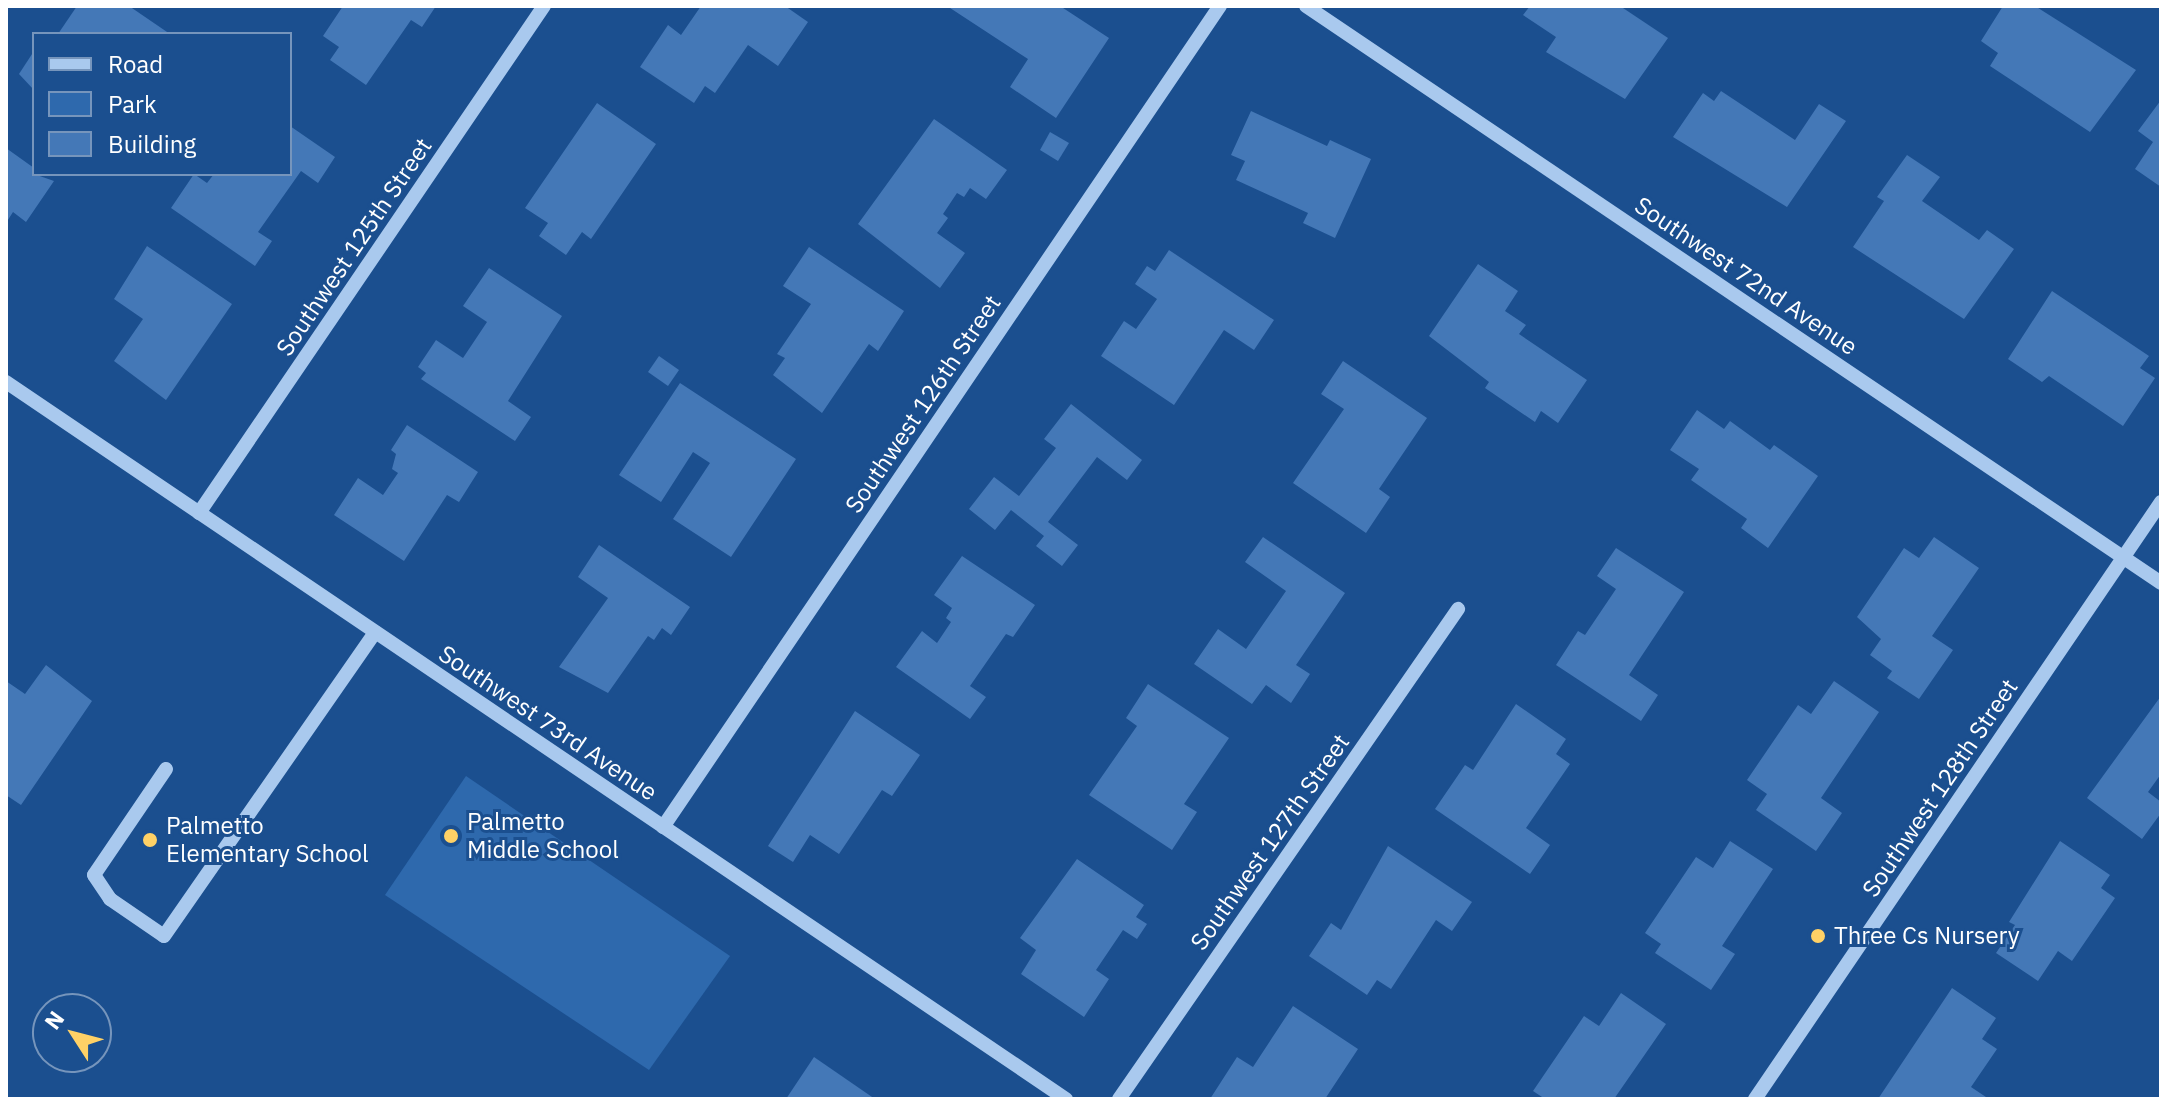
<!DOCTYPE html>
<style>
body{margin:0}
#map{position:relative;width:2167px;height:1105px;overflow:hidden;background:#1b4f8f;font-family:"IBM Plex Sans",sans-serif}
div>[style]{position:absolute}
.green>*{inset:0;background:#2e69ad}
.building>*{inset:0;background:#4478b7}
.minor>*{height:14px;margin:-7px;padding:0 7px;transform-origin:7px;border-radius:7px;background:#a9c9ee}
.dots>*{width:22px;height:22px;translate:-50% -50%;box-sizing:border-box;border:4px solid #1b4f8f;border-radius:50%}
span{translate:-50% -50%;white-space:nowrap;text-align:center;line-height:1.15;-webkit-text-stroke:6px #1b4f8f;paint-order:stroke}
.street-label{font-size:24px;color:#fff}
.poi-label{font-size:24px;color:#fff}
.left{translate:0 -50%;text-align:left}
.frame{position:absolute;inset:0;border:8px solid #fff;pointer-events:none}
.legend{position:absolute;left:32px;top:32px;width:260px;height:144px;box-sizing:border-box;background:#1b4f8f;border:2px solid #7695bc;margin:0;padding:10px 14px;list-style:none;font-size:24px;color:#fff}
.legend li{display:flex;align-items:center;gap:16px;height:40px}
.legend b{width:40px;border:2px solid #7695bc}
.north{position:absolute;left:32px;top:993px;width:80px;height:80px;box-sizing:border-box;background:#1b4f8f;border:2px solid #7695bc;border-radius:50%;rotate:306deg;font-size:22px;font-weight:700;line-height:32px;text-align:center;color:#fff}
.north::after{content:'';display:block;margin:auto;width:28px;height:36px;background:#ffd166;clip-path:polygon(50% 0,100% 100%,50% 72%,0 100%)}
</style>
<div id="map">
<div class="green">
<i style="clip-path:polygon(466px 776px,730px 956px,649px 1070px,385px 895px)"></i>
</div>
<div class="building">
<i style="clip-path:polygon(77px 6px,129px 6px,170px 34px,58px 34px)"></i>
<i style="clip-path:polygon(343px 6px,436px 6px,422px 27px,411px 20px,366px 85px,330px 60px,339px 47px,323px 36px)"></i>
<i style="clip-path:polygon(701px 6px,785px 6px,808px 22px,778px 66px,748px 45px,715px 93px,705px 86px,694px 103px,640px 67px,668px 25px,681px 35px)"></i>
<i style="clip-path:polygon(947px 6px,1060px 6px,1109px 38px,1056px 118px,1010px 87px,1028px 59px)"></i>
<i style="clip-path:polygon(1530px 6px,1620px 6px,1668px 38px,1625px 99px,1546px 52px,1556px 37px,1523px 15px)"></i>
<i style="clip-path:polygon(2003px 6px,2035px 6px,2136px 70px,2090px 132px,1990px 66px,1998px 53px,1981px 41px)"></i>
<i style="clip-path:polygon(34px 51px,34px 90px,19px 74px)"></i>
<i style="clip-path:polygon(1721px 91px,1795px 140px,1819px 104px,1846px 121px,1787px 207px,1673px 137px,1703px 93px,1714px 101px)"></i>
<i style="clip-path:polygon(2161px 100px,2161px 187px,2135px 169px,2153px 142px,2138px 131px)"></i>
<i style="clip-path:polygon(597px 103px,656px 144px,591px 239px,582px 232px,566px 255px,539px 236px,548px 223px,525px 208px)"></i>
<i style="clip-path:polygon(1251px 111px,1327px 146px,1330px 140px,1371px 159px,1335px 238px,1303px 223px,1308px 213px,1236px 180px,1245px 161px,1231px 155px)"></i>
<i style="clip-path:polygon(934px 119px,1007px 170px,986px 199px,970px 188px,964px 197px,957px 193px,943px 214px,948px 218px,937px 233px,965px 253px,940px 288px,858px 224px)"></i>
<i style="clip-path:polygon(290px 126px,335px 157px,318px 183px,301px 171px,258px 232px,272px 241px,255px 266px,171px 208px,194px 174px,207px 183px,214px 174px,290px 174px)"></i>
<i style="clip-path:polygon(1050px 132px,1069px 143px,1058px 161px,1040px 150px)"></i>
<i style="clip-path:polygon(6px 148px,34px 168px,34px 174px,54px 181px,26px 222px,13px 212px,6px 223px)"></i>
<i style="clip-path:polygon(1907px 155px,1940px 177px,1922px 201px,1979px 240px,1987px 230px,2014px 249px,1964px 319px,1853px 247px,1884px 201px,1877px 197px)"></i>
<i style="clip-path:polygon(147px 246px,232px 304px,166px 400px,114px 361px,143px 319px,114px 299px)"></i>
<i style="clip-path:polygon(809px 247px,904px 311px,878px 351px,869px 344px,822px 413px,773px 375px,785px 358px,777px 354px,811px 304px,783px 286px)"></i>
<i style="clip-path:polygon(1169px 250px,1274px 320px,1254px 350px,1224px 330px,1174px 405px,1101px 356px,1124px 321px,1136px 329px,1157px 299px,1135px 284px,1147px 266px,1155px 271px)"></i>
<i style="clip-path:polygon(1478px 264px,1518px 291px,1505px 311px,1526px 325px,1519px 334px,1587px 380px,1558px 423px,1541px 411px,1535px 422px,1485px 388px,1489px 382px,1429px 336px)"></i>
<i style="clip-path:polygon(489px 268px,562px 316px,508px 401px,531px 417px,515px 441px,421px 379px,426px 373px,418px 367px,436px 340px,463px 358px,487px 322px,463px 306px)"></i>
<i style="clip-path:polygon(2052px 291px,2149px 356px,2140px 368px,2155px 378px,2123px 426px,2049px 376px,2042px 382px,2008px 359px)"></i>
<i style="clip-path:polygon(659px 356px,679px 370px,668px 386px,648px 372px)"></i>
<i style="clip-path:polygon(1343px 361px,1427px 418px,1379px 489px,1390px 497px,1366px 533px,1293px 483px,1344px 409px,1321px 394px)"></i>
<i style="clip-path:polygon(680px 383px,796px 459px,731px 557px,673px 519px,710px 463px,693px 452px,661px 502px,619px 475px)"></i>
<i style="clip-path:polygon(1071px 404px,1142px 460px,1127px 480px,1097px 457px,1048px 522px,1078px 545px,1062px 566px,1036px 546px,1044px 536px,1011px 510px,995px 530px,969px 509px,994px 477px,1019px 496px,1056px 448px,1044px 439px)"></i>
<i style="clip-path:polygon(1697px 410px,1724px 429px,1730px 421px,1770px 450px,1774px 445px,1818px 476px,1768px 548px,1741px 528px,1747px 519px,1691px 480px,1699px 469px,1670px 450px)"></i>
<i style="clip-path:polygon(407px 425px,478px 472px,459px 502px,447px 495px,404px 561px,334px 515px,358px 478px,383px 495px,398px 473px,392px 469px,396px 454px,391px 450px)"></i>
<i style="clip-path:polygon(1263px 537px,1345px 593px,1296px 665px,1310px 674px,1291px 703px,1266px 685px,1252px 704px,1194px 664px,1218px 629px,1246px 649px,1286px 591px,1245px 562px)"></i>
<i style="clip-path:polygon(1934px 537px,1979px 568px,1932px 636px,1953px 650px,1919px 699px,1887px 678px,1892px 671px,1870px 655px,1881px 639px,1857px 617px,1904px 548px,1919px 558px)"></i>
<i style="clip-path:polygon(599px 545px,690px 607px,671px 635px,662px 628px,654px 640px,648px 636px,608px 693px,559px 667px,608px 598px,578px 577px)"></i>
<i style="clip-path:polygon(1616px 548px,1684px 592px,1629px 675px,1658px 695px,1641px 721px,1556px 665px,1578px 631px,1585px 635px,1616px 589px,1597px 576px)"></i>
<i style="clip-path:polygon(962px 556px,1035px 605px,1013px 637px,1006px 634px,970px 686px,986px 697px,970px 719px,896px 667px,922px 631px,937px 643px,951px 622px,946px 618px,952px 608px,934px 595px)"></i>
<i style="clip-path:polygon(46px 665px,92px 701px,21px 805px,6px 795px,6px 681px,25px 694px)"></i>
<i style="clip-path:polygon(1834px 681px,1879px 712px,1821px 798px,1842px 813px,1816px 851px,1756px 810px,1767px 794px,1747px 780px,1798px 705px,1811px 714px)"></i>
<i style="clip-path:polygon(1148px 684px,1229px 738px,1184px 804px,1197px 812px,1172px 850px,1089px 795px,1137px 726px,1126px 718px)"></i>
<i style="clip-path:polygon(2161px 696px,2161px 774px,2148px 792px,2161px 802px,2161px 813px,2142px 839px,2087px 798px)"></i>
<i style="clip-path:polygon(1516px 704px,1566px 739px,1556px 754px,1570px 764px,1526px 828px,1550px 845px,1530px 874px,1435px 809px,1465px 765px,1473px 770px)"></i>
<i style="clip-path:polygon(855px 711px,920px 755px,892px 796px,882px 790px,839px 854px,810px 835px,793px 862px,768px 846px)"></i>
<i style="clip-path:polygon(1730px 841px,1773px 869px,1722px 946px,1735px 954px,1711px 990px,1655px 953px,1661px 944px,1645px 933px,1696px 857px,1713px 868px)"></i>
<i style="clip-path:polygon(2060px 841px,2110px 875px,2101px 888px,2115px 898px,2072px 961px,2058px 951px,2038px 981px,1996px 953px,2015px 925px,2009px 922px)"></i>
<i style="clip-path:polygon(1388px 846px,1472px 902px,1452px 931px,1436px 920px,1391px 989px,1377px 980px,1367px 995px,1309px 956px,1331px 923px,1341px 930px)"></i>
<i style="clip-path:polygon(1077px 859px,1144px 905px,1136px 917px,1147px 924px,1137px 939px,1123px 930px,1096px 970px,1109px 979px,1084px 1017px,1021px 974px,1036px 950px,1020px 938px)"></i>
<i style="clip-path:polygon(1952px 988px,1996px 1018px,1982px 1039px,1997px 1049px,1971px 1087px,1989px 1099px,1878px 1099px)"></i>
<i style="clip-path:polygon(1621px 993px,1666px 1024px,1614px 1099px,1545px 1099px,1533px 1091px,1584px 1016px,1599px 1026px)"></i>
<i style="clip-path:polygon(1293px 1006px,1358px 1049px,1325px 1099px,1210px 1099px,1237px 1057px,1253px 1067px)"></i>
<i style="clip-path:polygon(814px 1057px,875px 1099px,786px 1099px)"></i>
</div>
<div class="minor">
<i style="left:1306px;top:6px;width:1031px;rotate:34.01deg"></i>
<i style="left:6px;top:382px;width:1280px;rotate:34.08deg"></i>
<i style="left:199px;top:513px;width:613px;rotate:-55.77deg"></i>
<i style="left:166px;top:769px;width:128px;rotate:124.2deg"></i>
<i style="left:94px;top:875px;width:29px;rotate:56deg"></i>
<i style="left:110px;top:899px;width:65px;rotate:34.4deg"></i>
<i style="left:164px;top:936px;width:370px;rotate:-55.2deg"></i>
<i style="left:663px;top:827px;width:992px;rotate:-55.85deg"></i>
<i style="left:1119px;top:1099px;width:596px;rotate:-55.32deg"></i>
<i style="left:1755px;top:1099px;width:722px;rotate:-55.78deg"></i>
</div>
<div class="dots">
<i style="left:451px;top:836px;background:#ffd166"></i>
<i style="left:150px;top:840px;background:#ffd166"></i>
<i style="left:1818px;top:936px;background:#ffd166"></i>
</div>
<div class="street-label">
<span style="left:354px;top:247px;rotate:-56deg">Southwest 125th Street</span>
<span style="left:1746px;top:276px;rotate:34deg">Southwest 72nd Avenue</span>
<span style="left:923px;top:404px;rotate:-56deg">Southwest 126th Street</span>
<span style="left:548px;top:723px;rotate:34deg">Southwest 73rd Avenue</span>
<span style="left:1940px;top:788px;rotate:-56deg">Southwest 128th Street</span>
<span style="left:1270px;top:842px;rotate:-55deg">Southwest 127th Street</span>
</div>
<div class="poi-label">
<span class="left" style="left:467px;top:836px">Palmetto<br>Middle School</span>
<span class="left" style="left:166px;top:840px">Palmetto<br>Elementary School</span>
<span class="left" style="left:1834px;top:936px">Three Cs Nursery</span>
</div>
<div class="frame"></div>
<ul class="legend">
<li><b style="height:10px;background:#a9c9ee"></b>Road</li>
<li><b style="height:22px;background:#2e69ad"></b>Park</li>
<li><b style="height:22px;background:#4478b7"></b>Building</li>
</ul>
<div class="north">N</div>
</div>
